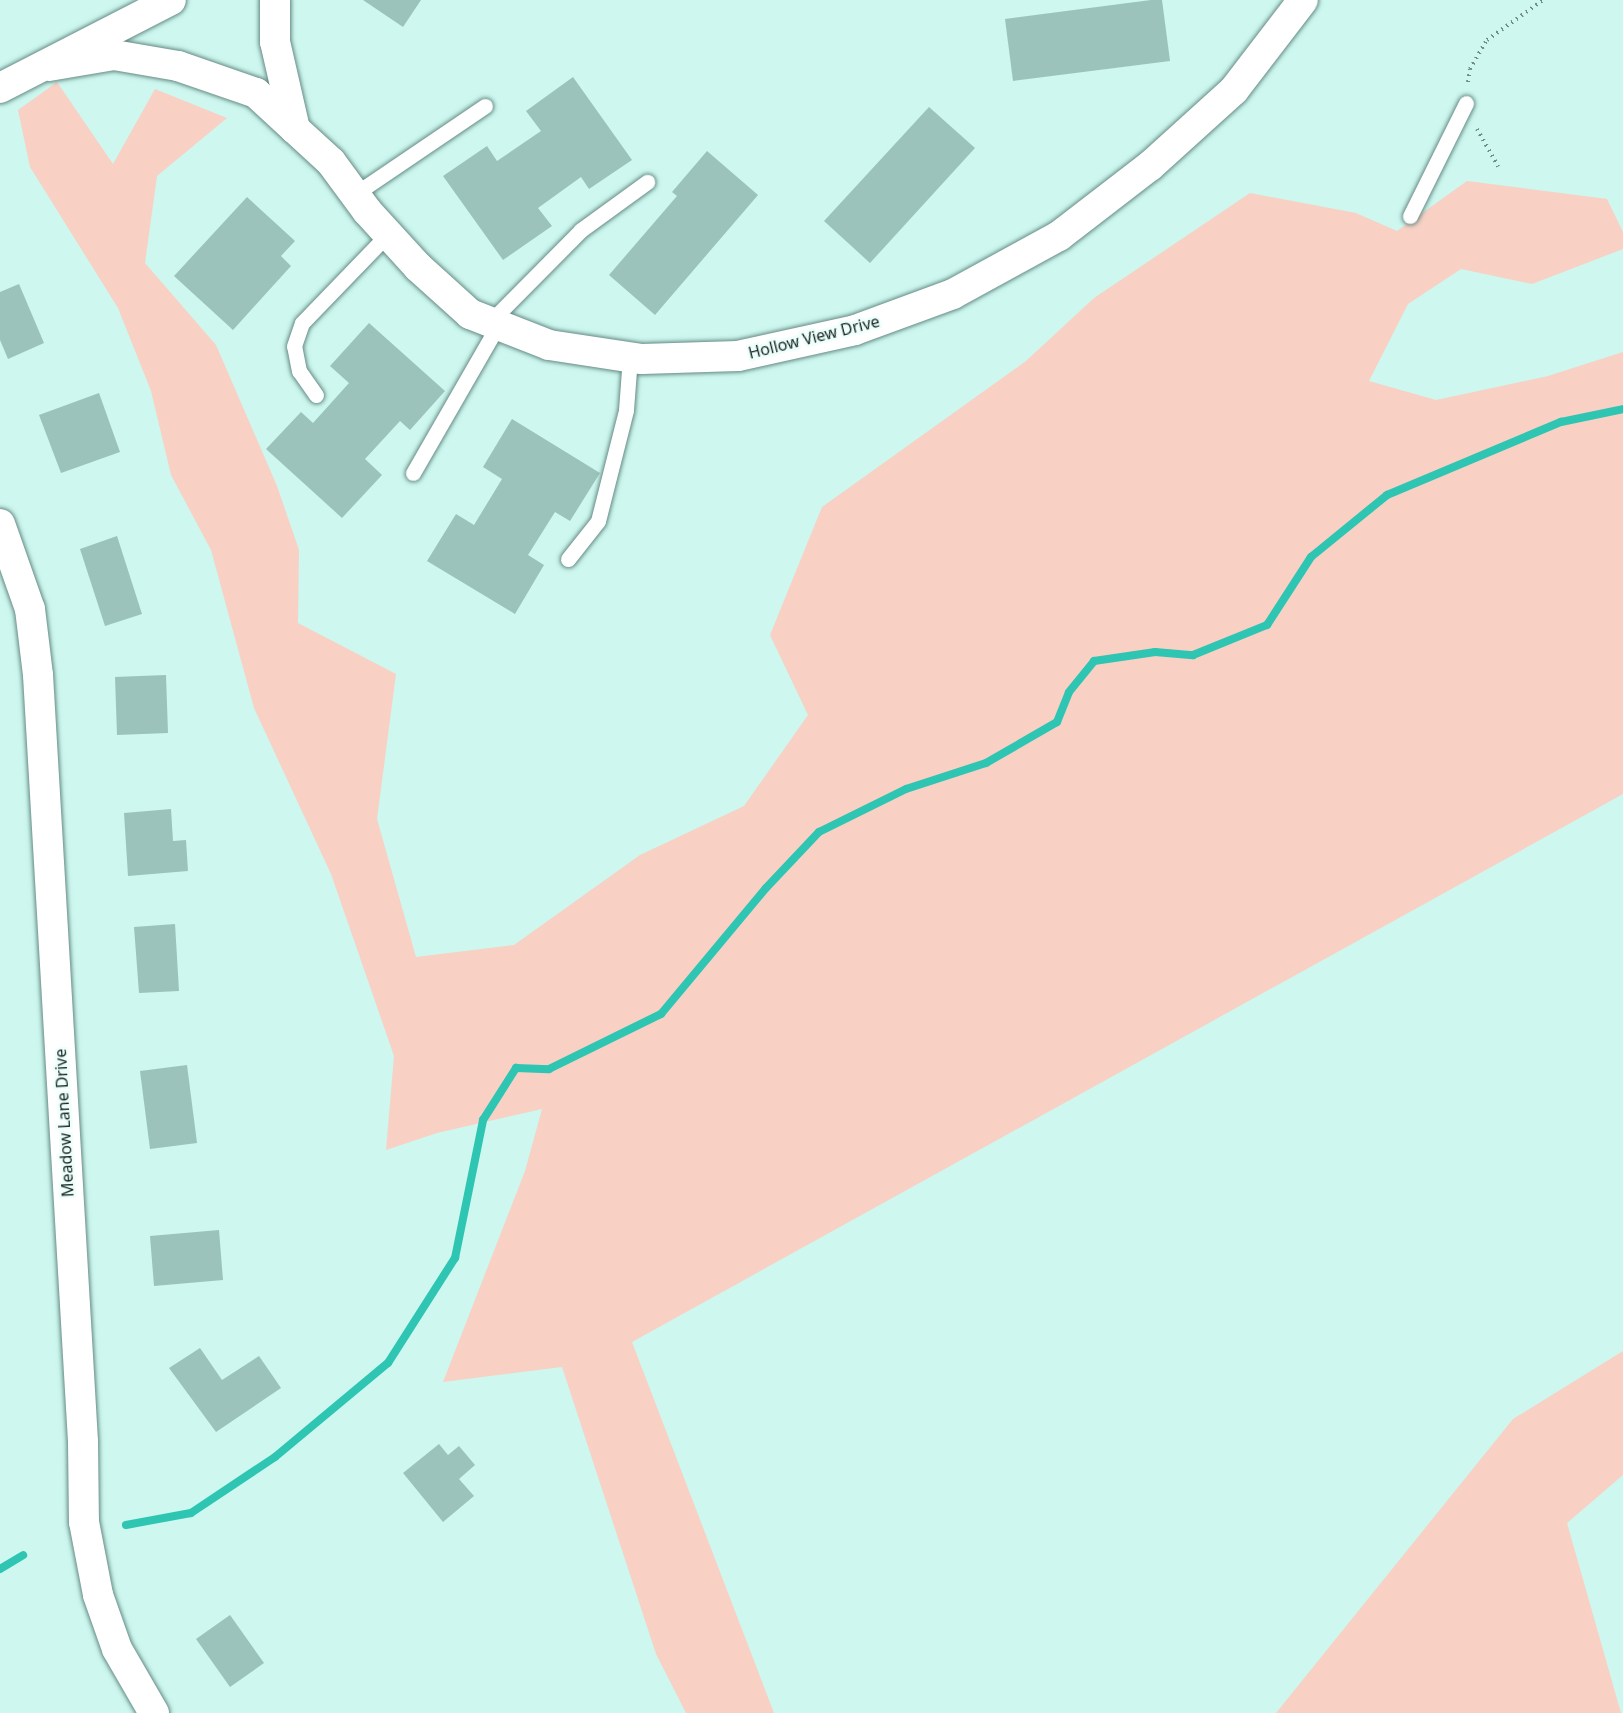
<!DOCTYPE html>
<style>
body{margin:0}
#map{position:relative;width:1623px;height:1713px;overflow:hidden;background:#cdf7ef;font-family:"Noto Sans",sans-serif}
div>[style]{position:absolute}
.green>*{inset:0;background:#f8d1c4}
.stream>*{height:8px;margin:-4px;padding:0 4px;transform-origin:4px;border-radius:4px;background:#2ec5b3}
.building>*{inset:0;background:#9bc3bb}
.path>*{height:4px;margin-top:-2px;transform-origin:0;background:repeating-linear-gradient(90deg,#6f8c87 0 1.5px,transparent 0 6px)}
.roads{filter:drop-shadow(0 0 2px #658b85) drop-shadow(0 0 2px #658b85)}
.lane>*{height:15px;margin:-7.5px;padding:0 7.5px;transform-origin:7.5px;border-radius:7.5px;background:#fff}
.street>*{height:30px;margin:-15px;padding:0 15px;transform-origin:15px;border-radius:15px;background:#fff}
span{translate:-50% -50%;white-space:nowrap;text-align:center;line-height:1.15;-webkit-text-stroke:5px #edfefb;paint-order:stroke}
.street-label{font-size:16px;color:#162623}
</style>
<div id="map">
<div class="green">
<i style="clip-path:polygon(57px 82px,113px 164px,155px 89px,227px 118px,157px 176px,145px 263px,216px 345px,277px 486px,299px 550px,298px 623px,396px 674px,377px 819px,416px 957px,514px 945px,640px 855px,744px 806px,808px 715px,770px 635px,822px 507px,1026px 361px,1094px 298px,1250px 193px,1356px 213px,1397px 231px,1467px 181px,1607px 199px,1623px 232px,1623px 249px,1532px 284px,1461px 269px,1408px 304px,1369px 381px,1436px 400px,1548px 376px,1623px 352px,1623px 794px,632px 1342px,774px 1713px,686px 1713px,656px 1654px,562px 1367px,443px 1382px,525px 1171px,542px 1109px,437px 1133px,386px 1150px,394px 1056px,331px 874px,254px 708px,211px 550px,171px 475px,151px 391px,118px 308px,30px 167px,18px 110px)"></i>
<i style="clip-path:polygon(1623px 1351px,1623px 1475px,1567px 1523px,1621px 1713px,1276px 1713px,1513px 1419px)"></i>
</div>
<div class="stream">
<i style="left:126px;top:1525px;width:66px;rotate:-10.5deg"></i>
<i style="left:191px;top:1513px;width:101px;rotate:-33.7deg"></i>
<i style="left:275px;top:1457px;width:147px;rotate:-39.8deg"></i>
<i style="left:388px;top:1363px;width:125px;rotate:-57.5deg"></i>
<i style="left:455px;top:1258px;width:141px;rotate:-78.5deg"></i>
<i style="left:483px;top:1120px;width:62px;rotate:-57.6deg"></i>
<i style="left:516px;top:1068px;width:33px;rotate:2deg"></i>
<i style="left:549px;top:1069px;width:125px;rotate:-26.2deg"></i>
<i style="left:661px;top:1014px;width:164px;rotate:-50.2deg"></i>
<i style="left:766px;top:888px;width:77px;rotate:-46.6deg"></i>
<i style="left:819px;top:832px;width:97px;rotate:-26.3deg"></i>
<i style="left:906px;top:789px;width:84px;rotate:-18deg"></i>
<i style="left:986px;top:763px;width:82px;rotate:-30deg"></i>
<i style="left:1057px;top:722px;width:32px;rotate:-68deg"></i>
<i style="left:1069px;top:692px;width:40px;rotate:-51deg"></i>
<i style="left:1094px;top:661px;width:62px;rotate:-8.4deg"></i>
<i style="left:1155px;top:652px;width:38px;rotate:5deg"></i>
<i style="left:1193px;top:655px;width:80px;rotate:-22.1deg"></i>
<i style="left:1267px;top:625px;width:81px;rotate:-57.1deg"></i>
<i style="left:1311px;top:557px;width:98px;rotate:-39.2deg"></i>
<i style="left:1387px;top:495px;width:189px;rotate:-22.8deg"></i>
<i style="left:1561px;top:422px;width:63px;rotate:-11.8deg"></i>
<i style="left:0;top:1569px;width:27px;rotate:-31deg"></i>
</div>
<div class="building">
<i style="clip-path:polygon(363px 0,421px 0,403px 27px)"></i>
<i style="clip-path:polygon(1151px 0,1162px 0,1170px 61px,1013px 81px,1005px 19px)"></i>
<i style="clip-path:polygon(573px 77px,632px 160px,589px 189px,581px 177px,538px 208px,552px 226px,503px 260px,443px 176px,487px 146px,497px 161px,541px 131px,526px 111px)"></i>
<i style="clip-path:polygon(929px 107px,975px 148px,870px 263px,824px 221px)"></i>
<i style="clip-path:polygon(707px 151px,758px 195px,655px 315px,609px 275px,677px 196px,672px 192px)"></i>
<i style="clip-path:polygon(247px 197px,295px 241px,281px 256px,291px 266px,233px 330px,174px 276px)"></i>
<i style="clip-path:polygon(19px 284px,44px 343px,8px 359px,0 340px,0 292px)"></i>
<i style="clip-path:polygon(369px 323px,445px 391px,410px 430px,400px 421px,365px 459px,382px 475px,342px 518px,266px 449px,301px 412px,313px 423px,349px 383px,330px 366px)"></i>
<i style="clip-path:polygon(99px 393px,120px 452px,61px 473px,39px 415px)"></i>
<i style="clip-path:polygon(512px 419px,600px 473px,570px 521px,555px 512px,528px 555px,544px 565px,515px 614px,427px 561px,456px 514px,474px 525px,502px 479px,483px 467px)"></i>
<i style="clip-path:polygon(117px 536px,142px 614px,105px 626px,80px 549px)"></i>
<i style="clip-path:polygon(166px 675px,168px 733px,117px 735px,115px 677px)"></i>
<i style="clip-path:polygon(171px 809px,173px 841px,186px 840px,188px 871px,128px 876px,124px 813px)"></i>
<i style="clip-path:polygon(175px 924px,179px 991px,139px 993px,134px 927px)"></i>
<i style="clip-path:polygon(187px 1065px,197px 1143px,150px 1149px,140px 1071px)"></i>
<i style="clip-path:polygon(219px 1230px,223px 1280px,154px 1286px,150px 1236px)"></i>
<i style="clip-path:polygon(200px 1348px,222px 1380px,259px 1356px,281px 1388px,216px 1432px,169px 1368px)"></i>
<i style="clip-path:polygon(439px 1444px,448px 1455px,459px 1446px,475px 1465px,459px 1479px,474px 1496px,443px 1522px,403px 1473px)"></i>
<i style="clip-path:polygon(230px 1615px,264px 1663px,230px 1687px,196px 1639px)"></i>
</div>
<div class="path">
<i style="left:1468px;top:82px;width:13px;rotate:-81deg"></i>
<i style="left:1470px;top:69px;width:34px;rotate:-60deg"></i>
<i style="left:1487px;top:40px;width:69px;rotate:-35.5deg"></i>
<i style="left:1477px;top:129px;width:43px;rotate:60.4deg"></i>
</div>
<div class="roads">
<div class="lane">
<i style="left:355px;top:194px;width:157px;rotate:-34.1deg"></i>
<i style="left:1410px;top:216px;width:126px;rotate:-63.6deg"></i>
<i style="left:490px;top:322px;width:129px;rotate:-45.3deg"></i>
<i style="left:581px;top:230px;width:82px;rotate:-36deg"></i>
<i style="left:316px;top:395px;width:29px;rotate:-125deg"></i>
<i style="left:299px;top:371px;width:25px;rotate:-101deg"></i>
<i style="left:294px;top:346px;width:24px;rotate:-71deg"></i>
<i style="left:302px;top:323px;width:124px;rotate:-46deg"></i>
<i style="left:413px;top:473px;width:171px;rotate:-60.1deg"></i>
<i style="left:568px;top:559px;width:48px;rotate:-51.7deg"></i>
<i style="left:598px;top:521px;width:114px;rotate:-75.8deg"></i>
<i style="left:626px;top:410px;width:53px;rotate:-85.7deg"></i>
</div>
<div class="street">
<i style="left:49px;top:66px;width:66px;rotate:-9.6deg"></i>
<i style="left:114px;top:55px;width:65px;rotate:9.8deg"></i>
<i style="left:178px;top:66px;width:83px;rotate:19.1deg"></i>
<i style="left:256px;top:93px;width:53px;rotate:42.7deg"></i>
<i style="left:295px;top:129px;width:89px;rotate:-102.9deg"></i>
<i style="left:275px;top:42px;width:42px;rotate:-90deg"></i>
<i style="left:0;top:88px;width:192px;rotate:-27.2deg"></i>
<i style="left:295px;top:129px;width:49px;rotate:42.5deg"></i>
<i style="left:331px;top:162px;width:61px;rotate:53.7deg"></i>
<i style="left:367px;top:211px;width:76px;rotate:47.7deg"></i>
<i style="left:418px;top:267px;width:70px;rotate:42.1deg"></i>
<i style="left:470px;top:314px;width:85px;rotate:21.4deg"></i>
<i style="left:549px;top:345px;width:94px;rotate:8.6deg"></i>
<i style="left:642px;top:359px;width:96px;rotate:-1.8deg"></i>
<i style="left:738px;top:356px;width:120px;rotate:-12.5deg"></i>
<i style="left:855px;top:330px;width:104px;rotate:-20.2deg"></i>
<i style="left:953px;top:294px;width:121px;rotate:-28.7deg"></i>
<i style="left:1059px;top:236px;width:115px;rotate:-37.6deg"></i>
<i style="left:1150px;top:166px;width:113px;rotate:-42.1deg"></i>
<i style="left:1234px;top:90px;width:113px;rotate:-52.5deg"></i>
<i style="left:0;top:524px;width:90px;rotate:70.6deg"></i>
<i style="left:30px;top:609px;width:66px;rotate:83.1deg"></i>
<i style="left:38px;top:675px;width:768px;rotate:86.64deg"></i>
<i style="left:83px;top:1442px;width:80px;rotate:89.3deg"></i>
<i style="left:84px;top:1522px;width:74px;rotate:79.1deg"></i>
<i style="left:98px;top:1595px;width:57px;rotate:70.6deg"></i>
<i style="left:117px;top:1649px;width:74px;rotate:60deg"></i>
</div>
</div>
<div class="street-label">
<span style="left:814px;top:337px;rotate:-14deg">Hollow View Drive</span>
<span style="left:64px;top:1123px;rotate:-93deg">Meadow Lane Drive</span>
</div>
</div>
